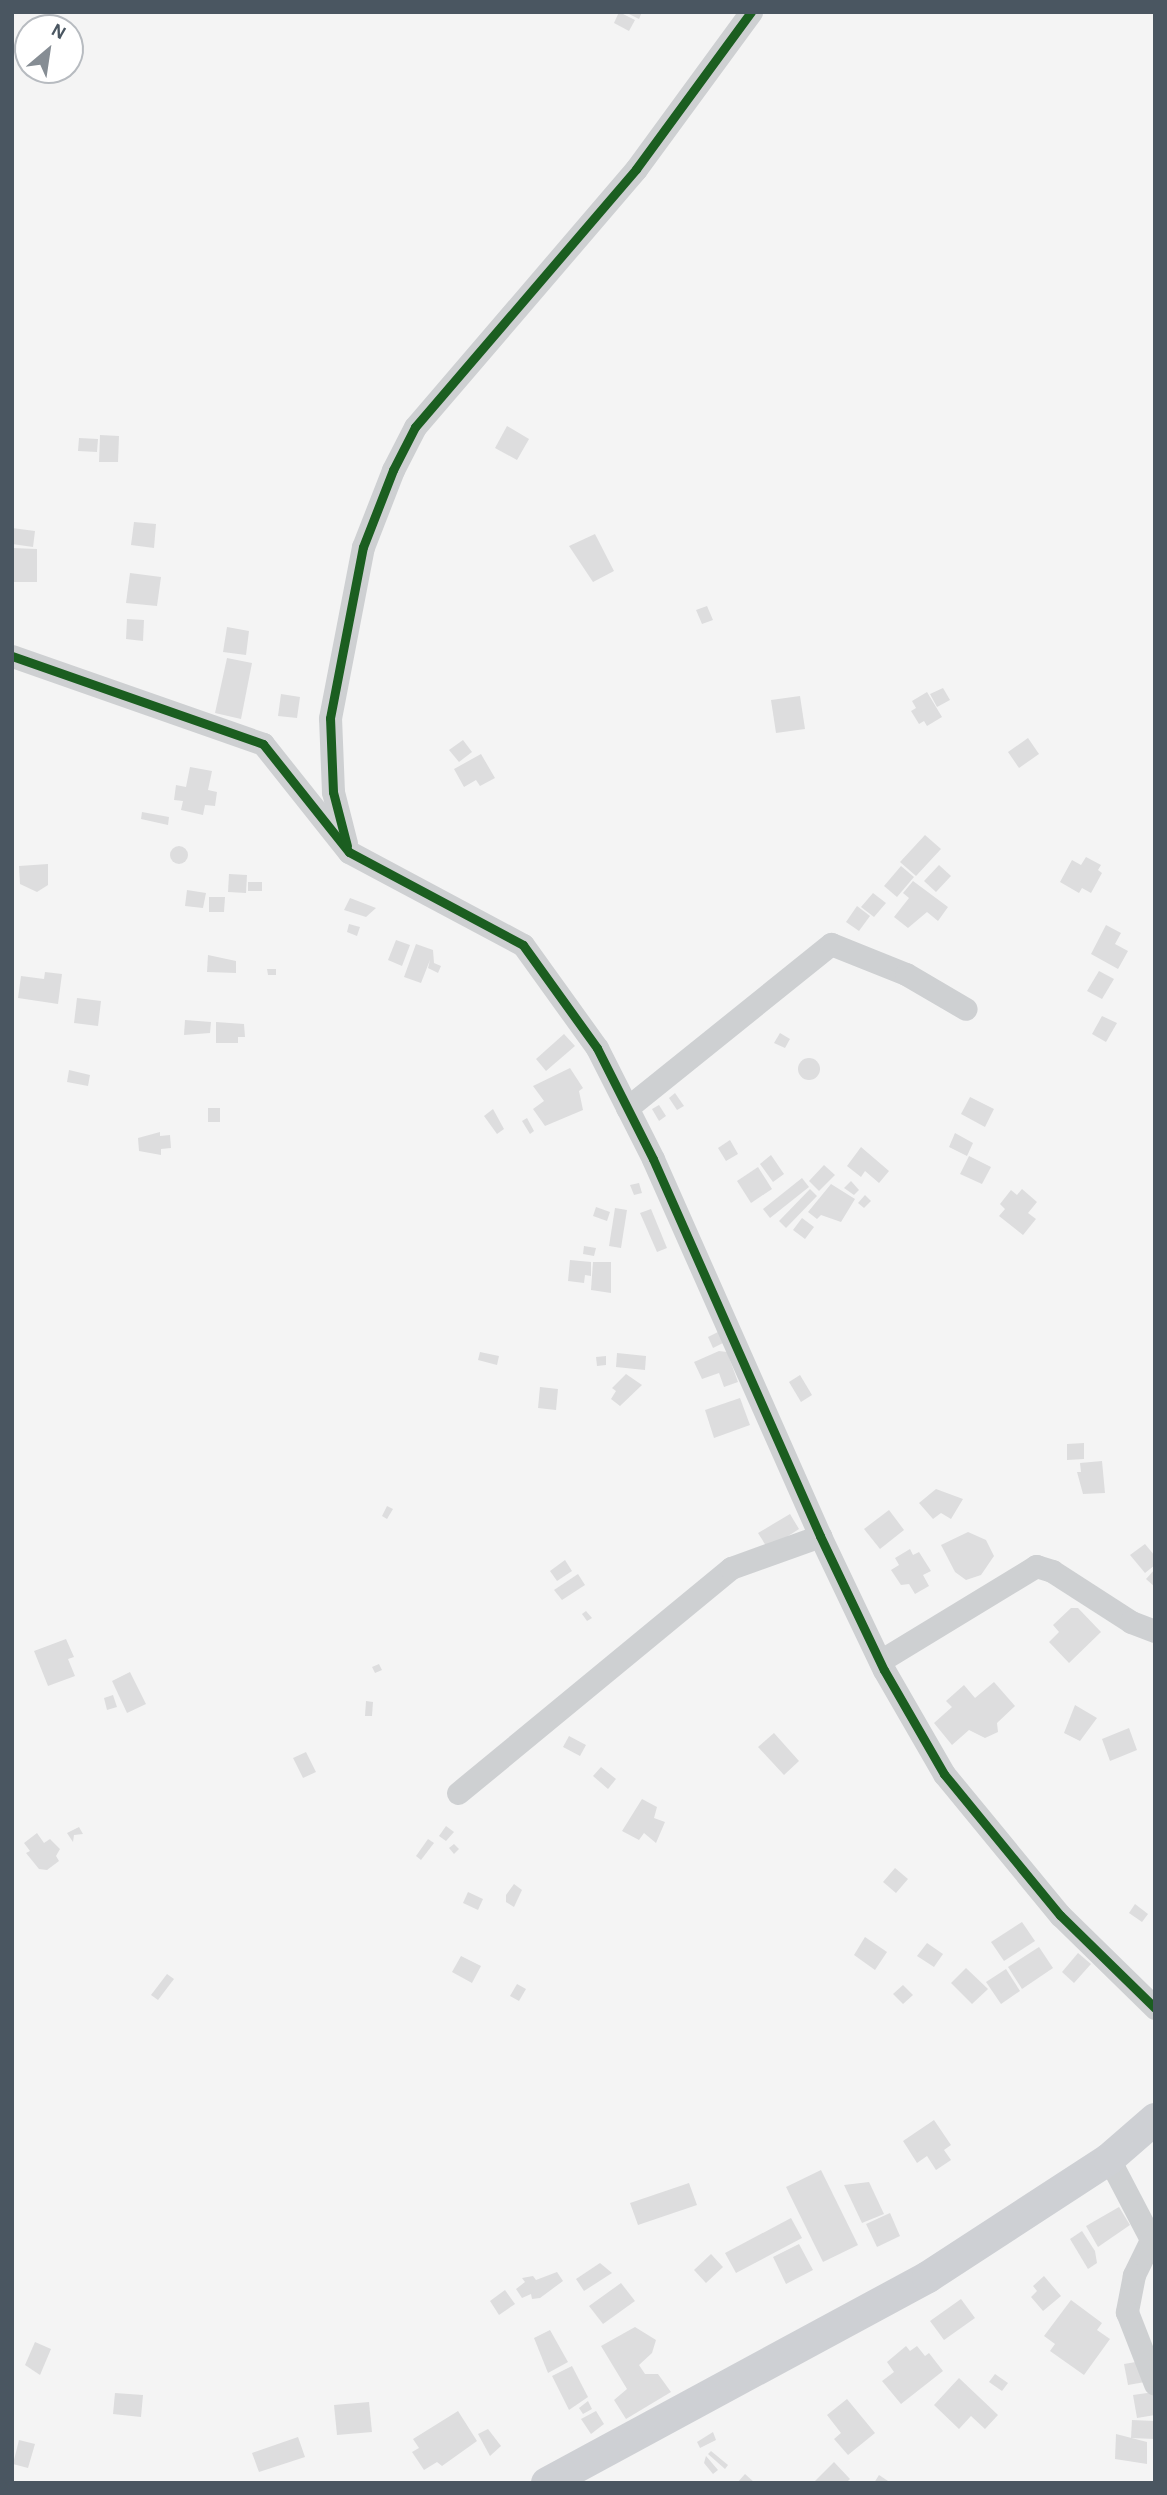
<!DOCTYPE html>
<style>
body{margin:0}
#map{position:relative;width:1167px;height:2495px;overflow:hidden;background:#f4f4f4;font-family:"Alegreya Sans",sans-serif}
div>[style]{position:absolute}
.building>*{inset:0;background:#ddddde}
.round{border-radius:50%}
.street>*{height:23px;margin:-11.5px;padding:0 11.5px;transform-origin:11.5px;border-radius:11.5px;background:#ced0d2}
.secondary>*{height:32px;margin:-16px;padding:0 16px;transform-origin:16px;border-radius:16px;background:#ced0d4}
.cycleway>*{height:9px;margin:-4.5px;padding:0 4.5px;transform-origin:4.5px;border-radius:4.5px;background:#1b5e20}
span{translate:-50% -50%;white-space:nowrap;text-align:center;line-height:1.15;-webkit-text-stroke:6px #fff;paint-order:stroke}
.frame{position:absolute;inset:0;border:14px solid #4a5661;pointer-events:none}
.north{position:absolute;left:14px;top:14px;width:70px;height:70px;box-sizing:border-box;background:#fff;border:2px solid #b7bbc0;border-radius:50%;rotate:29deg;font-size:19px;font-weight:700;line-height:28px;text-align:center;color:#4a5661}
.north::after{content:'';display:block;margin:auto;width:24px;height:32px;background:#868d94;clip-path:polygon(50% 0,100% 100%,50% 72%,0 100%)}
</style>
<div id="map">
<div class="building">
<i style="clip-path:polygon(619px 12px,635px 20px,629px 31px,614px 23px)"></i>
<i style="clip-path:polygon(625px 12px,642px 12px,639px 19px)"></i>
<i style="clip-path:polygon(507px 426px,529px 439px,517px 460px,495px 448px)"></i>
<i style="clip-path:polygon(100px 435px,119px 436px,118px 462px,99px 462px)"></i>
<i style="clip-path:polygon(79px 438px,98px 439px,97px 452px,78px 451px)"></i>
<i style="clip-path:polygon(134px 522px,156px 524px,154px 548px,131px 545px)"></i>
<i style="clip-path:polygon(12px 528px,35px 531px,33px 547px,12px 544px)"></i>
<i style="clip-path:polygon(595px 534px,614px 571px,593px 582px,569px 546px)"></i>
<i style="clip-path:polygon(12px 548px,37px 549px,37px 582px,12px 582px)"></i>
<i style="clip-path:polygon(130px 573px,161px 577px,157px 606px,126px 603px)"></i>
<i style="clip-path:polygon(707px 606px,713px 620px,702px 624px,696px 610px)"></i>
<i style="clip-path:polygon(127px 619px,144px 620px,143px 641px,126px 639px)"></i>
<i style="clip-path:polygon(227px 627px,249px 631px,246px 655px,223px 652px)"></i>
<i style="clip-path:polygon(227px 658px,252px 663px,241px 719px,215px 713px)"></i>
<i style="clip-path:polygon(943px 688px,950px 700px,937px 707px,930px 694px)"></i>
<i style="clip-path:polygon(927px 692px,942px 717px,927px 726px,924px 721px,919px 724px,911px 711px,916px 708px,912px 701px)"></i>
<i style="clip-path:polygon(281px 694px,300px 697px,297px 718px,278px 716px)"></i>
<i style="clip-path:polygon(800px 696px,805px 729px,776px 733px,771px 700px)"></i>
<i style="clip-path:polygon(1028px 738px,1039px 754px,1019px 768px,1008px 752px)"></i>
<i style="clip-path:polygon(463px 740px,472px 752px,459px 762px,449px 750px)"></i>
<i style="clip-path:polygon(481px 754px,495px 778px,480px 786px,476px 780px,464px 787px,454px 769px)"></i>
<i style="clip-path:polygon(190px 767px,212px 771px,208px 790px,217px 792px,215px 806px,205px 805px,203px 815px,181px 810px,183px 801px,174px 800px,176px 785px,186px 787px)"></i>
<i style="clip-path:polygon(142px 812px,169px 817px,168px 825px,141px 819px)"></i>
<i style="clip-path:polygon(925px 835px,941px 849px,916px 876px,900px 862px)"></i>
<i class="round" style="left:170px;top:846px;width:18px;height:18px"></i>
<i style="clip-path:polygon(1086px 857px,1101px 865px,1098px 870px,1102px 873px,1091px 893px,1082px 888px,1079px 893px,1060px 882px,1072px 860px,1081px 865px)"></i>
<i style="clip-path:polygon(48px 864px,48px 885px,37px 892px,20px 884px,19px 866px)"></i>
<i style="clip-path:polygon(939px 865px,951px 876px,936px 892px,924px 881px)"></i>
<i style="clip-path:polygon(901px 866px,914px 877px,897px 897px,884px 886px)"></i>
<i style="clip-path:polygon(229px 874px,247px 875px,246px 893px,228px 892px)"></i>
<i style="clip-path:polygon(913px 881px,948px 907px,938px 921px,927px 912px,908px 928px,894px 917px,909px 898px,903px 893px)"></i>
<i style="clip-path:polygon(248px 882px,262px 882px,262px 891px,248px 891px)"></i>
<i style="clip-path:polygon(187px 890px,206px 893px,203px 908px,185px 906px)"></i>
<i style="clip-path:polygon(873px 893px,886px 903px,874px 917px,861px 907px)"></i>
<i style="clip-path:polygon(209px 897px,225px 897px,224px 912px,209px 912px)"></i>
<i style="clip-path:polygon(350px 898px,376px 908px,366px 917px,344px 910px)"></i>
<i style="clip-path:polygon(857px 906px,870px 916px,859px 931px,846px 922px)"></i>
<i style="clip-path:polygon(349px 924px,360px 927px,357px 936px,347px 932px)"></i>
<i style="clip-path:polygon(1106px 925px,1121px 933px,1115px 944px,1128px 951px,1118px 969px,1091px 954px)"></i>
<i style="clip-path:polygon(396px 940px,410px 945px,402px 966px,388px 960px)"></i>
<i style="clip-path:polygon(416px 944px,433px 950px,434px 963px,441px 966px,438px 973px,428px 968px,430px 960px,421px 983px,404px 977px)"></i>
<i style="clip-path:polygon(208px 955px,236px 961px,236px 973px,207px 972px)"></i>
<i style="clip-path:polygon(267px 969px,276px 969px,276px 975px,268px 975px)"></i>
<i style="clip-path:polygon(1099px 971px,1114px 979px,1102px 999px,1087px 991px)"></i>
<i style="clip-path:polygon(45px 972px,62px 974px,58px 1004px,18px 998px,21px 976px,44px 979px)"></i>
<i style="clip-path:polygon(77px 998px,101px 1001px,98px 1026px,74px 1023px)"></i>
<i style="clip-path:polygon(1102px 1016px,1117px 1023px,1106px 1042px,1092px 1034px)"></i>
<i style="clip-path:polygon(185px 1020px,211px 1022px,210px 1033px,184px 1035px)"></i>
<i style="clip-path:polygon(216px 1022px,244px 1024px,245px 1037px,238px 1037px,238px 1043px,216px 1043px)"></i>
<i style="clip-path:polygon(780px 1033px,790px 1039px,785px 1048px,774px 1043px)"></i>
<i style="clip-path:polygon(564px 1034px,575px 1046px,546px 1071px,536px 1059px)"></i>
<i class="round" style="left:798px;top:1058px;width:22px;height:22px"></i>
<i style="clip-path:polygon(570px 1068px,583px 1088px,579px 1091px,583px 1110px,545px 1126px,533px 1109px,544px 1101px,533px 1086px)"></i>
<i style="clip-path:polygon(69px 1070px,90px 1075px,88px 1086px,67px 1082px)"></i>
<i style="clip-path:polygon(675px 1093px,684px 1106px,677px 1110px,669px 1098px)"></i>
<i style="clip-path:polygon(970px 1097px,994px 1109px,985px 1127px,961px 1114px)"></i>
<i style="clip-path:polygon(659px 1105px,666px 1116px,659px 1121px,652px 1109px)"></i>
<i style="clip-path:polygon(208px 1108px,220px 1108px,220px 1122px,208px 1122px)"></i>
<i style="clip-path:polygon(493px 1109px,504px 1129px,497px 1134px,484px 1116px)"></i>
<i style="clip-path:polygon(527px 1118px,534px 1131px,530px 1134px,522px 1121px)"></i>
<i style="clip-path:polygon(160px 1132px,160px 1136px,170px 1135px,171px 1148px,161px 1149px,161px 1155px,139px 1151px,138px 1138px)"></i>
<i style="clip-path:polygon(955px 1133px,973px 1143px,967px 1156px,949px 1147px)"></i>
<i style="clip-path:polygon(730px 1140px,738px 1154px,726px 1161px,718px 1148px)"></i>
<i style="clip-path:polygon(861px 1147px,889px 1171px,879px 1183px,865px 1171px,861px 1177px,847px 1166px)"></i>
<i style="clip-path:polygon(771px 1155px,784px 1174px,773px 1182px,760px 1164px)"></i>
<i style="clip-path:polygon(969px 1156px,991px 1167px,982px 1184px,960px 1174px)"></i>
<i style="clip-path:polygon(824px 1165px,835px 1175px,819px 1191px,809px 1181px)"></i>
<i style="clip-path:polygon(758px 1167px,772px 1189px,751px 1203px,737px 1181px)"></i>
<i style="clip-path:polygon(802px 1178px,809px 1187px,770px 1218px,763px 1209px)"></i>
<i style="clip-path:polygon(851px 1181px,859px 1190px,854px 1195px,844px 1188px)"></i>
<i style="clip-path:polygon(639px 1183px,642px 1193px,634px 1195px,630px 1185px)"></i>
<i style="clip-path:polygon(831px 1184px,855px 1199px,841px 1222px,821px 1215px,817px 1219px,808px 1212px)"></i>
<i style="clip-path:polygon(810px 1189px,817px 1196px,786px 1228px,779px 1221px)"></i>
<i style="clip-path:polygon(1022px 1189px,1037px 1202px,1028px 1213px,1036px 1219px,1023px 1235px,999px 1216px,1005px 1209px,1000px 1204px,1011px 1190px,1017px 1195px)"></i>
<i style="clip-path:polygon(865px 1195px,871px 1201px,864px 1208px,858px 1203px)"></i>
<i style="clip-path:polygon(596px 1207px,610px 1212px,607px 1221px,593px 1216px)"></i>
<i style="clip-path:polygon(615px 1208px,627px 1210px,621px 1248px,609px 1246px)"></i>
<i style="clip-path:polygon(651px 1209px,667px 1248px,657px 1252px,640px 1213px)"></i>
<i style="clip-path:polygon(802px 1218px,814px 1227px,805px 1239px,793px 1230px)"></i>
<i style="clip-path:polygon(584px 1246px,596px 1248px,594px 1256px,583px 1254px)"></i>
<i style="clip-path:polygon(570px 1260px,591px 1262px,591px 1276px,585px 1275px,584px 1283px,568px 1281px)"></i>
<i style="clip-path:polygon(593px 1262px,611px 1262px,611px 1293px,591px 1290px)"></i>
<i style="clip-path:polygon(720px 1331px,725px 1342px,713px 1348px,708px 1337px)"></i>
<i style="clip-path:polygon(719px 1351px,727px 1352px,738px 1382px,724px 1387px,719px 1373px,702px 1379px,694px 1362px)"></i>
<i style="clip-path:polygon(480px 1352px,499px 1356px,497px 1365px,478px 1360px)"></i>
<i style="clip-path:polygon(617px 1353px,646px 1356px,645px 1370px,616px 1367px)"></i>
<i style="clip-path:polygon(606px 1356px,606px 1365px,597px 1366px,596px 1357px)"></i>
<i style="clip-path:polygon(626px 1374px,642px 1385px,620px 1406px,611px 1399px,616px 1391px,612px 1388px)"></i>
<i style="clip-path:polygon(800px 1375px,812px 1395px,801px 1402px,789px 1382px)"></i>
<i style="clip-path:polygon(540px 1387px,558px 1389px,556px 1410px,538px 1408px)"></i>
<i style="clip-path:polygon(740px 1398px,750px 1425px,714px 1438px,705px 1410px)"></i>
<i style="clip-path:polygon(1084px 1443px,1084px 1459px,1067px 1460px,1067px 1444px)"></i>
<i style="clip-path:polygon(1102px 1461px,1105px 1493px,1083px 1494px,1077px 1472px,1081px 1472px,1080px 1463px)"></i>
<i style="clip-path:polygon(936px 1489px,963px 1499px,951px 1519px,941px 1513px,933px 1519px,919px 1503px)"></i>
<i style="clip-path:polygon(387px 1506px,393px 1509px,387px 1519px,382px 1516px)"></i>
<i style="clip-path:polygon(889px 1510px,904px 1530px,880px 1549px,864px 1529px)"></i>
<i style="clip-path:polygon(790px 1514px,799px 1529px,768px 1549px,758px 1533px)"></i>
<i style="clip-path:polygon(968px 1532px,986px 1540px,994px 1556px,981px 1575px,966px 1580px,955px 1572px,941px 1545px)"></i>
<i style="clip-path:polygon(1145px 1544px,1155px 1556px,1155px 1565px,1145px 1573px,1130px 1555px)"></i>
<i style="clip-path:polygon(910px 1549px,913px 1555px,919px 1552px,931px 1571px,923px 1575px,929px 1586px,915px 1594px,909px 1584px,901px 1585px,891px 1570px,899px 1565px,895px 1558px)"></i>
<i style="clip-path:polygon(565px 1560px,572px 1571px,557px 1581px,550px 1571px)"></i>
<i style="clip-path:polygon(1155px 1569px,1155px 1587px,1146px 1579px)"></i>
<i style="clip-path:polygon(578px 1574px,585px 1585px,562px 1600px,554px 1590px)"></i>
<i style="clip-path:polygon(1071px 1608px,1078px 1608px,1101px 1632px,1069px 1663px,1049px 1642px,1059px 1632px,1053px 1625px)"></i>
<i style="clip-path:polygon(586px 1611px,592px 1618px,587px 1621px,582px 1614px)"></i>
<i style="clip-path:polygon(66px 1639px,74px 1657px,68px 1659px,75px 1676px,48px 1686px,34px 1651px)"></i>
<i style="clip-path:polygon(379px 1664px,382px 1670px,375px 1673px,372px 1667px)"></i>
<i style="clip-path:polygon(130px 1672px,146px 1704px,127px 1713px,112px 1681px)"></i>
<i style="clip-path:polygon(994px 1682px,1015px 1706px,997px 1723px,998px 1732px,985px 1738px,969px 1730px,952px 1745px,934px 1723px,952px 1707px,946px 1701px,964px 1685px,975px 1698px)"></i>
<i style="clip-path:polygon(113px 1695px,117px 1707px,107px 1710px,104px 1698px)"></i>
<i style="clip-path:polygon(366px 1701px,373px 1702px,372px 1716px,365px 1716px)"></i>
<i style="clip-path:polygon(1075px 1705px,1097px 1718px,1080px 1741px,1064px 1733px)"></i>
<i style="clip-path:polygon(1129px 1728px,1137px 1750px,1110px 1761px,1102px 1739px)"></i>
<i style="clip-path:polygon(774px 1733px,799px 1761px,784px 1775px,758px 1747px)"></i>
<i style="clip-path:polygon(569px 1736px,586px 1745px,580px 1756px,563px 1747px)"></i>
<i style="clip-path:polygon(306px 1752px,316px 1772px,303px 1778px,293px 1758px)"></i>
<i style="clip-path:polygon(601px 1767px,616px 1779px,608px 1789px,593px 1776px)"></i>
<i style="clip-path:polygon(642px 1799px,657px 1807px,654px 1818px,665px 1822px,656px 1843px,644px 1833px,639px 1840px,622px 1831px)"></i>
<i style="clip-path:polygon(446px 1826px,454px 1832px,446px 1841px,439px 1836px)"></i>
<i style="clip-path:polygon(79px 1827px,83px 1834px,74px 1835px,73px 1842px,67px 1833px)"></i>
<i style="clip-path:polygon(37px 1833px,44px 1843px,50px 1839px,60px 1849px,56px 1856px,59px 1861px,47px 1870px,39px 1869px,26px 1853px,30px 1851px,24px 1843px)"></i>
<i style="clip-path:polygon(428px 1839px,434px 1843px,421px 1860px,416px 1856px)"></i>
<i style="clip-path:polygon(454px 1844px,459px 1849px,454px 1854px,449px 1848px)"></i>
<i style="clip-path:polygon(895px 1868px,908px 1879px,896px 1893px,883px 1882px)"></i>
<i style="clip-path:polygon(514px 1884px,522px 1890px,514px 1907px,506px 1902px,506px 1895px)"></i>
<i style="clip-path:polygon(468px 1892px,483px 1899px,478px 1910px,463px 1903px)"></i>
<i style="clip-path:polygon(1135px 1904px,1148px 1914px,1142px 1922px,1129px 1913px)"></i>
<i style="clip-path:polygon(1022px 1922px,1035px 1941px,1004px 1961px,991px 1942px)"></i>
<i style="clip-path:polygon(865px 1937px,887px 1952px,875px 1970px,854px 1955px)"></i>
<i style="clip-path:polygon(927px 1943px,943px 1954px,934px 1967px,917px 1956px)"></i>
<i style="clip-path:polygon(1039px 1947px,1053px 1968px,1022px 1989px,1008px 1967px)"></i>
<i style="clip-path:polygon(1078px 1953px,1091px 1964px,1074px 1983px,1062px 1972px)"></i>
<i style="clip-path:polygon(461px 1956px,481px 1966px,472px 1983px,452px 1972px)"></i>
<i style="clip-path:polygon(966px 1968px,988px 1989px,972px 2004px,951px 1983px)"></i>
<i style="clip-path:polygon(1006px 1969px,1020px 1991px,1001px 2004px,986px 1982px)"></i>
<i style="clip-path:polygon(167px 1974px,174px 1979px,158px 2000px,151px 1995px)"></i>
<i style="clip-path:polygon(517px 1984px,526px 1989px,519px 2001px,510px 1996px)"></i>
<i style="clip-path:polygon(903px 1985px,913px 1995px,903px 2004px,893px 1994px)"></i>
<i style="clip-path:polygon(934px 2120px,951px 2145px,944px 2150px,951px 2160px,936px 2170px,927px 2156px,917px 2163px,903px 2141px)"></i>
<i style="clip-path:polygon(821px 2170px,858px 2245px,823px 2262px,786px 2187px)"></i>
<i style="clip-path:polygon(869px 2182px,884px 2214px,862px 2223px,844px 2185px)"></i>
<i style="clip-path:polygon(689px 2183px,697px 2205px,638px 2225px,630px 2203px)"></i>
<i style="clip-path:polygon(1119px 2207px,1130px 2225px,1098px 2247px,1086px 2226px)"></i>
<i style="clip-path:polygon(890px 2213px,900px 2236px,877px 2247px,866px 2224px)"></i>
<i style="clip-path:polygon(791px 2218px,802px 2238px,736px 2273px,725px 2253px)"></i>
<i style="clip-path:polygon(1082px 2231px,1095px 2251px,1097px 2263px,1088px 2269px,1070px 2239px)"></i>
<i style="clip-path:polygon(799px 2244px,813px 2270px,786px 2284px,773px 2257px)"></i>
<i style="clip-path:polygon(711px 2254px,723px 2267px,706px 2283px,694px 2270px)"></i>
<i style="clip-path:polygon(600px 2263px,612px 2273px,584px 2291px,576px 2279px)"></i>
<i style="clip-path:polygon(557px 2272px,563px 2281px,540px 2298px,532px 2299px,531px 2294px,522px 2298px,516px 2289px,525px 2282px,522px 2278px,533px 2276px,536px 2280px)"></i>
<i style="clip-path:polygon(1044px 2276px,1061px 2296px,1043px 2311px,1031px 2297px,1037px 2291px,1033px 2286px)"></i>
<i style="clip-path:polygon(621px 2283px,635px 2301px,603px 2324px,589px 2306px)"></i>
<i style="clip-path:polygon(505px 2290px,515px 2304px,499px 2315px,490px 2301px)"></i>
<i style="clip-path:polygon(961px 2299px,975px 2318px,944px 2340px,930px 2321px)"></i>
<i style="clip-path:polygon(1071px 2300px,1102px 2323px,1097px 2330px,1110px 2339px,1084px 2375px,1050px 2351px,1055px 2344px,1044px 2336px)"></i>
<i style="clip-path:polygon(635px 2327px,656px 2340px,652px 2353px,639px 2365px,645px 2374px,658px 2374px,671px 2392px,626px 2419px,614px 2400px,627px 2389px,601px 2346px)"></i>
<i style="clip-path:polygon(550px 2330px,568px 2362px,548px 2373px,534px 2338px)"></i>
<i style="clip-path:polygon(35px 2342px,51px 2349px,40px 2375px,25px 2365px)"></i>
<i style="clip-path:polygon(906px 2346px,910px 2351px,917px 2346px,925px 2356px,929px 2353px,943px 2371px,901px 2404px,882px 2381px,894px 2372px,887px 2362px)"></i>
<i style="clip-path:polygon(1142px 2361px,1145px 2382px,1128px 2385px,1124px 2364px)"></i>
<i style="clip-path:polygon(572px 2366px,588px 2397px,569px 2410px,552px 2376px)"></i>
<i style="clip-path:polygon(995px 2374px,1008px 2383px,1002px 2391px,989px 2382px)"></i>
<i style="clip-path:polygon(959px 2378px,998px 2415px,985px 2429px,971px 2416px,959px 2429px,934px 2405px)"></i>
<i style="clip-path:polygon(1154px 2392px,1155px 2415px,1137px 2418px,1133px 2395px)"></i>
<i style="clip-path:polygon(115px 2393px,143px 2395px,141px 2417px,113px 2414px)"></i>
<i style="clip-path:polygon(847px 2399px,875px 2433px,848px 2455px,834px 2439px,841px 2433px,827px 2415px)"></i>
<i style="clip-path:polygon(588px 2401px,592px 2409px,583px 2414px,579px 2408px)"></i>
<i style="clip-path:polygon(369px 2402px,372px 2432px,337px 2435px,334px 2405px)"></i>
<i style="clip-path:polygon(458px 2411px,477px 2441px,442px 2466px,437px 2462px,424px 2470px,412px 2452px,419px 2448px,413px 2439px)"></i>
<i style="clip-path:polygon(596px 2411px,604px 2424px,591px 2434px,581px 2419px)"></i>
<i style="clip-path:polygon(1132px 2420px,1155px 2421px,1155px 2439px,1131px 2438px)"></i>
<i style="clip-path:polygon(488px 2429px,501px 2446px,490px 2456px,478px 2434px)"></i>
<i style="clip-path:polygon(713px 2432px,716px 2440px,700px 2448px,697px 2442px)"></i>
<i style="clip-path:polygon(1116px 2434px,1147px 2442px,1147px 2464px,1115px 2459px)"></i>
<i style="clip-path:polygon(298px 2437px,305px 2457px,259px 2472px,252px 2453px)"></i>
<i style="clip-path:polygon(19px 2440px,35px 2444px,28px 2468px,13px 2464px)"></i>
<i style="clip-path:polygon(711px 2451px,728px 2465px,725px 2469px,708px 2454px)"></i>
<i style="clip-path:polygon(706px 2456px,718px 2470px,713px 2474px,704px 2463px)"></i>
<i style="clip-path:polygon(834px 2462px,850px 2479px,846px 2483px,813px 2483px)"></i>
<i style="clip-path:polygon(745px 2474px,755px 2483px,737px 2483px)"></i>
<i style="clip-path:polygon(879px 2475px,891px 2483px,874px 2483px)"></i>
</div>
<div class="street">
<i style="left:12px;top:656px;width:266px;rotate:19.3deg"></i>
<i style="left:263px;top:744px;width:138px;rotate:51.5deg"></i>
<i style="left:349px;top:852px;width:197px;rotate:28.1deg"></i>
<i style="left:523px;top:945px;width:127px;rotate:54.3deg"></i>
<i style="left:597px;top:1048px;width:124px;rotate:63.2deg"></i>
<i style="left:653px;top:1159px;width:412px;rotate:66.1deg"></i>
<i style="left:820px;top:1536px;width:148px;rotate:64.5deg"></i>
<i style="left:884px;top:1670px;width:120px;rotate:60deg"></i>
<i style="left:944px;top:1774px;width:183px;rotate:50.6deg"></i>
<i style="left:1060px;top:1915px;width:133px;rotate:44.4deg"></i>
<i style="left:346px;top:843px;width:53px;rotate:-104.3deg"></i>
<i style="left:333px;top:792px;width:74px;rotate:-92.3deg"></i>
<i style="left:330px;top:718px;width:174px;rotate:-79.1deg"></i>
<i style="left:363px;top:547px;width:83px;rotate:-68.7deg"></i>
<i style="left:393px;top:470px;width:48px;rotate:-62.9deg"></i>
<i style="left:415px;top:427px;width:340px;rotate:-49.4deg"></i>
<i style="left:636px;top:169px;width:195px;rotate:-53.8deg"></i>
<i style="left:627px;top:1108px;width:262px;rotate:-38.8deg"></i>
<i style="left:831px;top:944px;width:81px;rotate:21.8deg"></i>
<i style="left:906px;top:974px;width:69px;rotate:30.3deg"></i>
<i style="left:880px;top:1661px;width:183px;rotate:-31.3deg"></i>
<i style="left:1036px;top:1566px;width:17px;rotate:17deg"></i>
<i style="left:1052px;top:1571px;width:94px;rotate:32.8deg"></i>
<i style="left:1131px;top:1622px;width:26px;rotate:21deg"></i>
<i style="left:458px;top:1793px;width:354px;rotate:-39.5deg"></i>
<i style="left:731px;top:1568px;width:95px;rotate:-19.8deg"></i>
<i style="left:1109px;top:2159px;width:99px;rotate:62.4deg"></i>
<i style="left:1150px;top:2242px;width:37px;rotate:116deg"></i>
<i style="left:1134px;top:2275px;width:38px;rotate:101deg"></i>
<i style="left:1127px;top:2312px;width:77px;rotate:68.7deg"></i>
</div>
<div class="secondary">
<i style="left:547px;top:2483px;width:433px;rotate:-28.4deg"></i>
<i style="left:928px;top:2277px;width:216px;rotate:-33.1deg"></i>
<i style="left:1109px;top:2159px;width:61px;rotate:-41deg"></i>
</div>
<div class="cycleway">
<i style="left:12px;top:656px;width:266px;rotate:19.3deg"></i>
<i style="left:263px;top:744px;width:138px;rotate:51.5deg"></i>
<i style="left:349px;top:852px;width:197px;rotate:28.1deg"></i>
<i style="left:523px;top:945px;width:127px;rotate:54.3deg"></i>
<i style="left:597px;top:1048px;width:124px;rotate:63.2deg"></i>
<i style="left:653px;top:1159px;width:412px;rotate:66.1deg"></i>
<i style="left:820px;top:1536px;width:148px;rotate:64.5deg"></i>
<i style="left:884px;top:1670px;width:120px;rotate:60deg"></i>
<i style="left:944px;top:1774px;width:183px;rotate:50.6deg"></i>
<i style="left:1060px;top:1915px;width:133px;rotate:44.4deg"></i>
<i style="left:347px;top:846px;width:56px;rotate:-104.5deg"></i>
<i style="left:333px;top:792px;width:74px;rotate:-92.3deg"></i>
<i style="left:330px;top:718px;width:174px;rotate:-79.1deg"></i>
<i style="left:363px;top:547px;width:83px;rotate:-68.7deg"></i>
<i style="left:393px;top:470px;width:48px;rotate:-62.9deg"></i>
<i style="left:415px;top:427px;width:340px;rotate:-49.4deg"></i>
<i style="left:636px;top:169px;width:195px;rotate:-53.8deg"></i>
</div>
<div class="frame"></div>
<div class="north">N</div>
</div>
